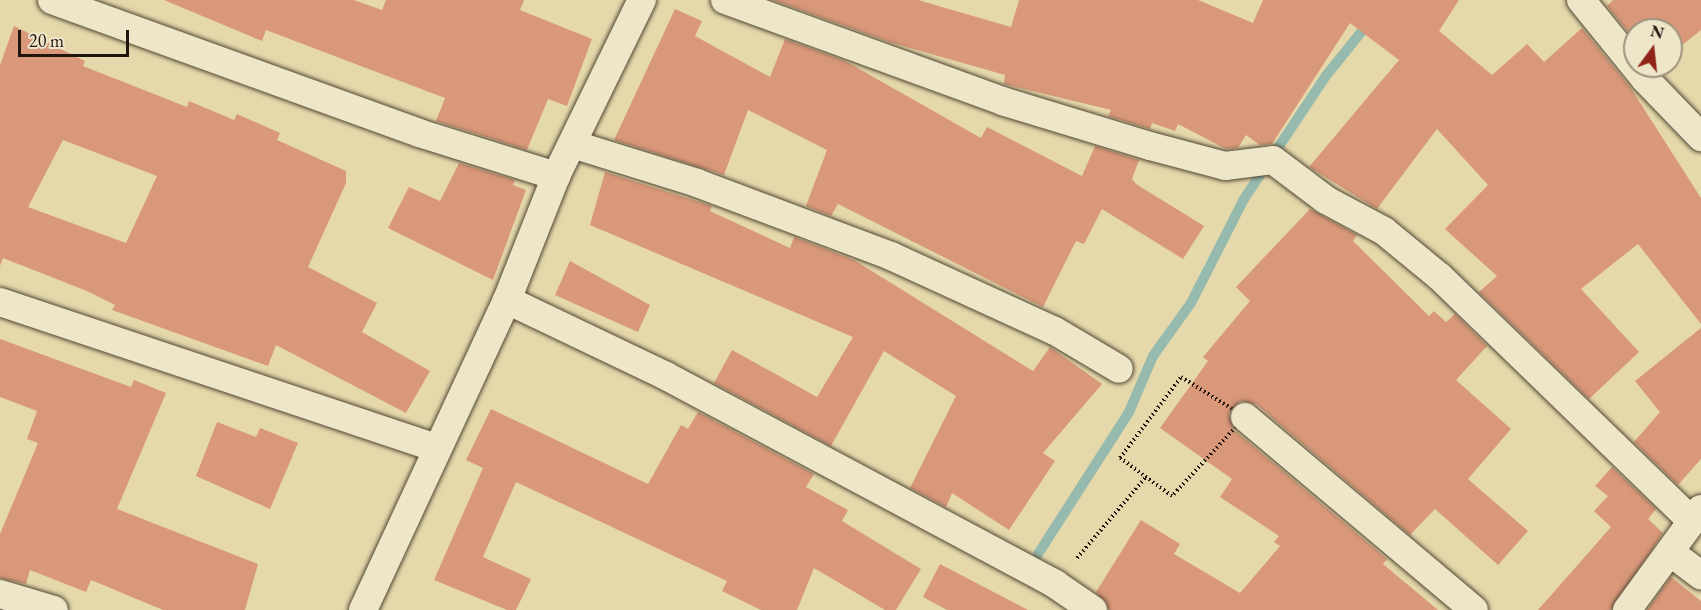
<!DOCTYPE html>
<style>
body{margin:0}
#map{position:relative;width:1701px;height:610px;overflow:hidden;background:#e5d9ab;font-family:"EB Garamond",serif}
div>[style]{position:absolute}
.stream>*{height:10px;margin:-5px;padding:0 5px;transform-origin:5px;border-radius:5px;background:#96baad}
.building>*{inset:0;background:#d99879}
.path>*{height:4px;margin-top:-2px;transform-origin:0;background:repeating-linear-gradient(90deg,#21150f 0 1.5px,transparent 0 4.5px)}
.roads{filter:drop-shadow(0 0 2px #524636) drop-shadow(0 0 2px #524636)}
.street>*{height:28px;margin:-14px;padding:0 14px;transform-origin:14px;border-radius:14px;background:#eee6c8}
span{translate:-50% -50%;white-space:nowrap;text-align:center;line-height:1.15;-webkit-text-stroke:4.5px #eee6c8;paint-order:stroke}
.north{position:absolute;left:1623px;top:18px;width:60px;height:60px;box-sizing:border-box;background:#eee6c8;border:2px solid #9c927e;border-radius:50%;rotate:15deg;font-size:16px;font-weight:700;line-height:24px;text-align:center;color:#21150f}
.north::after{content:'';display:block;margin:auto;width:21px;height:27px;background:#8f2418;clip-path:polygon(50% 0,100% 100%,50% 72%,0 100%)}
.scale{position:absolute;left:18px;top:30px;width:111px;height:27px;box-sizing:border-box;border:3px solid #21150f;border-top:0;padding-left:8px;font-size:18px;line-height:21px;white-space:nowrap;color:#21150f;-webkit-text-stroke:4px #eee6c8;paint-order:stroke}
</style>
<div id="map">
<div class="stream">
<i style="left:1038px;top:554px;width:169px;rotate:-57.3deg"></i>
<i style="left:1129px;top:412px;width:61px;rotate:-66.8deg"></i>
<i style="left:1153px;top:356px;width:65px;rotate:-54.4deg"></i>
<i style="left:1191px;top:303px;width:117px;rotate:-63deg"></i>
<i style="left:1244px;top:199px;width:146px;rotate:-56.4deg"></i>
<i style="left:1325px;top:77px;width:99px;rotate:-51.2deg"></i>
</div>
<div class="building">
<i style="clip-path:polygon(164px 0,354px 0,382px 10px,386px 0,524px 0,520px 10px,592px 39px,567px 106px,548px 99px,527px 150px,436px 121px,445px 98px,266px 30px,262px 41px)"></i>
<i style="clip-path:polygon(773px 0,918px 0,1011px 27px,1019px 0,1198px 0,1253px 23px,1263px 0,1459px 0,1439px 31px,1492px 75px,1527px 44px,1544px 62px,1582px 28px,1630px 87px,1701px 198px,1701px 324px,1638px 244px,1581px 289px,1639px 352px,1589px 399px,1479px 292px,1497px 276px,1445px 229px,1488px 185px,1437px 129px,1377px 209px,1309px 167px,1399px 60px,1350px 23px,1272px 144px,1260px 145px,1246px 135px,1238px 148px,1226px 149px,1178px 124px,1175px 131px,1152px 123px,1150px 129px,1108px 116px,1111px 110px,1004px 84px,1005px 75px,889px 42px)"></i>
<i style="clip-path:polygon(1613px 0,1701px 0,1701px 30px,1671px 54px,1671px 30px,1635px 30px,1635px 40px,1607px 6px)"></i>
<i style="clip-path:polygon(675px 9px,702px 21px,695px 36px,770px 77px,785px 39px,847px 62px,981px 138px,987px 127px,1082px 176px,1095px 146px,1139px 160px,1132px 179px,1136px 184px,1204px 226px,1183px 259px,1102px 209px,1084px 244px,1076px 241px,1043px 307px,838px 204px,831px 216px,806px 206px,827px 150px,748px 110px,724px 175px,614px 140px)"></i>
<i style="clip-path:polygon(evenodd,14px 26px,85px 61px,83px 66px,187px 107px,189px 101px,234px 120px,237px 114px,280px 133px,277px 140px,346px 171px,346px 183px,308px 267px,377px 303px,362px 332px,430px 371px,406px 413px,276px 345px,268px 366px,112px 310px,115px 305px,87px 291px,3px 258px,0 266px,0 65px,14px 26px,63px 140px,157px 176px,126px 243px,28px 207px,63px 140px)"></i>
<i style="clip-path:polygon(459px 163px,515px 180px,513px 185px,526px 190px,493px 280px,388px 228px,409px 187px,440px 201px)"></i>
<i style="clip-path:polygon(605px 172px,712px 206px,710px 211px,790px 248px,794px 237px,854px 260px,1033px 371px,1050px 347px,1102px 384px,1043px 453px,1055px 461px,1009px 530px,952px 493px,946px 507px,910px 488px,956px 396px,884px 351px,831px 446px,714px 383px,732px 350px,817px 397px,853px 337px,590px 225px)"></i>
<i style="clip-path:polygon(1310px 209px,1357px 235px,1353px 241px,1429px 316px,1434px 311px,1446px 322px,1455px 314px,1487px 346px,1456px 380px,1511px 429px,1468px 479px,1528px 531px,1498px 565px,1435px 509px,1410px 535px,1256px 404px,1240px 401px,1229px 414px,1234px 430px,1387px 559px,1383px 564px,1438px 610px,1109px 610px,1096px 592px,1141px 520px,1180px 544px,1174px 554px,1240px 593px,1280px 546px,1274px 542px,1279px 536px,1220px 497px,1232px 479px,1160px 428px,1208px 361px,1203px 357px,1250px 301px,1236px 287px)"></i>
<i style="clip-path:polygon(570px 261px,650px 305px,638px 332px,555px 295px)"></i>
<i style="clip-path:polygon(1701px 328px,1701px 459px,1678px 485px,1634px 442px,1660px 412px,1635px 381px)"></i>
<i style="clip-path:polygon(0 339px,131px 387px,134px 380px,166px 393px,117px 509px,258px 564px,245px 610px,163px 610px,91px 580px,86px 592px,30px 570px,26px 584px,0 578px,0 534px,38px 443px,27px 439px,37px 411px,0 397px)"></i>
<i style="clip-path:polygon(491px 409px,648px 484px,681px 425px,688px 429px,698px 412px,814px 474px,806px 487px,848px 510px,842px 521px,921px 569px,896px 610px,885px 610px,814px 568px,797px 610px,761px 610px,722px 591px,727px 581px,516px 482px,483px 557px,531px 579px,516px 610px,507px 610px,434px 580px,483px 468px,466px 460px)"></i>
<i style="clip-path:polygon(217px 422px,256px 437px,260px 428px,298px 443px,270px 509px,196px 476px)"></i>
<i style="clip-path:polygon(1612px 467px,1656px 509px,1648px 519px,1663px 533px,1611px 610px,1538px 610px,1611px 527px,1594px 511px,1608px 496px,1595px 486px)"></i>
<i style="clip-path:polygon(940px 564px,1028px 610px,947px 610px,923px 597px)"></i>
<i style="clip-path:polygon(1671px 577px,1701px 601px,1701px 610px,1647px 610px)"></i>
</div>
<div class="path">
<i style="left:1181px;top:377px;width:75px;rotate:32deg"></i>
<i style="left:1245px;top:417px;width:108px;rotate:132.7deg"></i>
<i style="left:1172px;top:496px;width:64px;rotate:-143.8deg"></i>
<i style="left:1120px;top:458px;width:101px;rotate:-53deg"></i>
<i style="left:1077px;top:558px;width:105px;rotate:-49.6deg"></i>
</div>
<div class="roads">
<div class="street">
<i style="left:52px;top:0;width:390px;rotate:19.9deg"></i>
<i style="left:419px;top:133px;width:144px;rotate:17.4deg"></i>
<i style="left:725px;top:0;width:295px;rotate:20deg"></i>
<i style="left:1002px;top:101px;width:155px;rotate:16.9deg"></i>
<i style="left:1150px;top:146px;width:78px;rotate:14.9deg"></i>
<i style="left:1225px;top:166px;width:48px;rotate:-7.1deg"></i>
<i style="left:1273px;top:160px;width:66px;rotate:37deg"></i>
<i style="left:1326px;top:200px;width:66px;rotate:28.1deg"></i>
<i style="left:1384px;top:231px;width:72px;rotate:39.4deg"></i>
<i style="left:1440px;top:277px;width:349px;rotate:44.1deg"></i>
<i style="left:1581px;top:0;width:102px;rotate:51deg"></i>
<i style="left:1645px;top:79px;width:81px;rotate:46deg"></i>
<i style="left:572px;top:144px;width:131px;rotate:17.3deg"></i>
<i style="left:697px;top:183px;width:207px;rotate:20.6deg"></i>
<i style="left:891px;top:256px;width:180px;rotate:24.6deg"></i>
<i style="left:1055px;top:331px;width:74px;rotate:30.7deg"></i>
<i style="left:507px;top:300px;width:176px;rotate:25.5deg"></i>
<i style="left:666px;top:376px;width:441px;rotate:28.1deg"></i>
<i style="left:1055px;top:584px;width:46px;rotate:34.4deg"></i>
<i style="left:0;top:302px;width:461px;rotate:18.5deg"></i>
<i style="left:1245px;top:417px;width:299px;rotate:40.1deg"></i>
<i style="left:1670px;top:552px;width:39px;rotate:37deg"></i>
<i style="left:0;top:594px;width:56px;rotate:16.5deg"></i>
<i style="left:363px;top:610px;width:342px;rotate:-65.1deg"></i>
<i style="left:507px;top:300px;width:133px;rotate:-68.4deg"></i>
<i style="left:556px;top:176px;width:196px;rotate:-64deg"></i>
<i style="left:1627px;top:610px;width:125px;rotate:-53.8deg"></i>
</div>
</div>
<div class="north">N</div>
<div class="scale">20 m</div>
</div>
